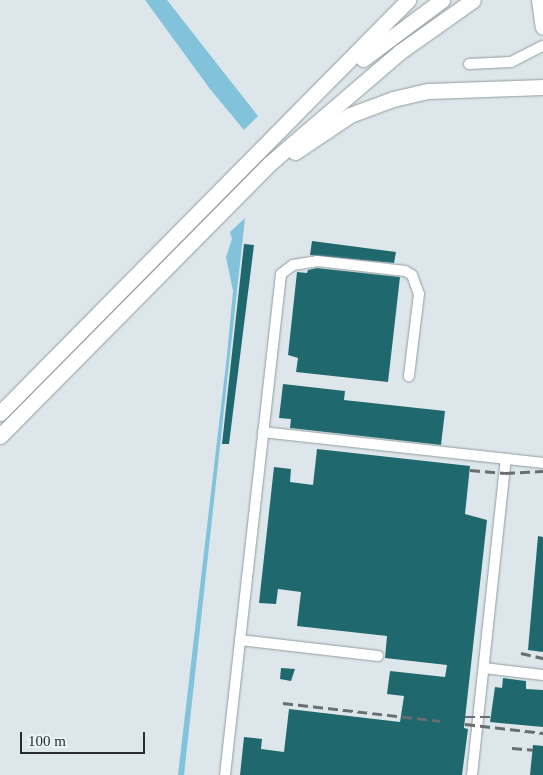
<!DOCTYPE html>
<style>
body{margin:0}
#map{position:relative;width:543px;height:775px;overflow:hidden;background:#dde7eb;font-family:Georgia,serif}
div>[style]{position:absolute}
.green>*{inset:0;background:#82c3db}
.building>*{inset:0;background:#1f696e}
.roads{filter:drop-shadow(0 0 1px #929b9f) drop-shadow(0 0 1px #929b9f)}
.minor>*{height:10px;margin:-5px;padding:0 5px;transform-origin:5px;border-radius:5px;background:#fff}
.highway>*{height:15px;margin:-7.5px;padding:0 7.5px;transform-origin:7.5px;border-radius:7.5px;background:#fff}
.rail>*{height:2.5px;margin-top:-1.25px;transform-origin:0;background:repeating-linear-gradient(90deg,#686d70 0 10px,transparent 0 15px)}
span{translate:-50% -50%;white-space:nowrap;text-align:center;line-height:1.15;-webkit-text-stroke:5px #eaf4f8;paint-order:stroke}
.scale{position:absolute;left:20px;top:732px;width:125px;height:22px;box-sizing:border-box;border:2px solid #282b2d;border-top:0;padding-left:6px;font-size:15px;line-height:18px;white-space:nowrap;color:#282b2d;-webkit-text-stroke:4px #eaf4f8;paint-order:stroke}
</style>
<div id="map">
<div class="green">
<i style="clip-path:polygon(145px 0,167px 0,258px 116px,244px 130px,210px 89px)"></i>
<i style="clip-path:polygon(245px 218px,184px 775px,178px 775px,227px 355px,233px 291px,226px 257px,232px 239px,230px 232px)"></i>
</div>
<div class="building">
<i style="clip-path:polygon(312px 241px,396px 252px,394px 263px,310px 255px)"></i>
<i style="clip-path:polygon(244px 244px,254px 245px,229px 444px,222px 444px)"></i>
<i style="clip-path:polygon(317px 268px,400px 277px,388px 382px,296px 372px,298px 358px,288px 355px,297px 272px,307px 273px,308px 270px)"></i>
<i style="clip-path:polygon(283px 384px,345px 391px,344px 400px,445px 411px,441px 445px,290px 428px,291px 419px,279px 418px)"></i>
<i style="clip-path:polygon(317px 449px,470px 466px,465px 514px,487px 520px,464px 728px,468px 729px,462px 775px,240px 775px,244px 737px,262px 739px,261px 749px,284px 752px,289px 709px,400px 722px,404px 696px,387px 694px,390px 671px,445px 677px,447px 665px,385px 658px,387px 636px,297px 626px,301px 592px,278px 589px,276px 604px,259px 603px,274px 467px,291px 469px,290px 482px,313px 485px)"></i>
<i style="clip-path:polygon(538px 536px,543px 537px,543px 652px,528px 650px)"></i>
<i style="clip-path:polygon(281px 668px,295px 669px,291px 681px,280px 679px)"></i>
<i style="clip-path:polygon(503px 678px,526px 681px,526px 689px,543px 690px,543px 727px,490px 722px,495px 687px,502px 688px)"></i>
<i style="clip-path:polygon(533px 745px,543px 746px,543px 775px,530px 775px)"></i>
</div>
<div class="roads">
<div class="minor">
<i style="left:469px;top:64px;width:42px;rotate:-2.7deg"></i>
<i style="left:511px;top:62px;width:36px;rotate:-27deg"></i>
<i style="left:263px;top:432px;width:282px;rotate:6.3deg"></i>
<i style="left:240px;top:640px;width:139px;rotate:6.6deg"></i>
<i style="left:484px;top:668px;width:59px;rotate:6.8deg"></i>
<i style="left:225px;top:775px;width:504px;rotate:-83.62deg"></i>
<i style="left:281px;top:274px;width:15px;rotate:-37deg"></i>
<i style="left:293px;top:265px;width:24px;rotate:-9deg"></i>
<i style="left:317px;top:261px;width:89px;rotate:6.5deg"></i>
<i style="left:405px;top:271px;width:8px;rotate:30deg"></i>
<i style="left:412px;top:275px;width:20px;rotate:70deg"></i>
<i style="left:419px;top:294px;width:83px;rotate:97deg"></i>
<i style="left:472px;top:775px;width:318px;rotate:-83.9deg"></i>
</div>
<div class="highway">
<i style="left:539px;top:0;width:27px;rotate:82deg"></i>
<i style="left:363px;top:59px;width:99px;rotate:-36.8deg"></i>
<i style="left:295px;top:152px;width:66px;rotate:-33.9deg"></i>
<i style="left:350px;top:115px;width:46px;rotate:-20.4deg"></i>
<i style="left:393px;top:99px;width:37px;rotate:-13deg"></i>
<i style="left:429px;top:91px;width:114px;rotate:-2deg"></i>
<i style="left:0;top:413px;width:581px;rotate:-45.35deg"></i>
<i style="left:0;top:436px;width:383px;rotate:-45.3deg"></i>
<i style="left:269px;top:164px;width:174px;rotate:-40.6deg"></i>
<i style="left:401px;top:51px;width:88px;rotate:-35.3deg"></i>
</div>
</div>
<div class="rail">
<i style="left:470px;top:470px;width:35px;rotate:5deg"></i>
<i style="left:505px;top:473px;width:38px;rotate:-3deg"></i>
<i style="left:521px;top:653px;width:23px;rotate:13deg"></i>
<i style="left:283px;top:703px;width:158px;rotate:6.5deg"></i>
<i style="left:465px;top:717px;width:26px"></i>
<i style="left:465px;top:724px;width:79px;rotate:6.6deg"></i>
<i style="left:512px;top:748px;width:21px;rotate:5deg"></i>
</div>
<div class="scale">100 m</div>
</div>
